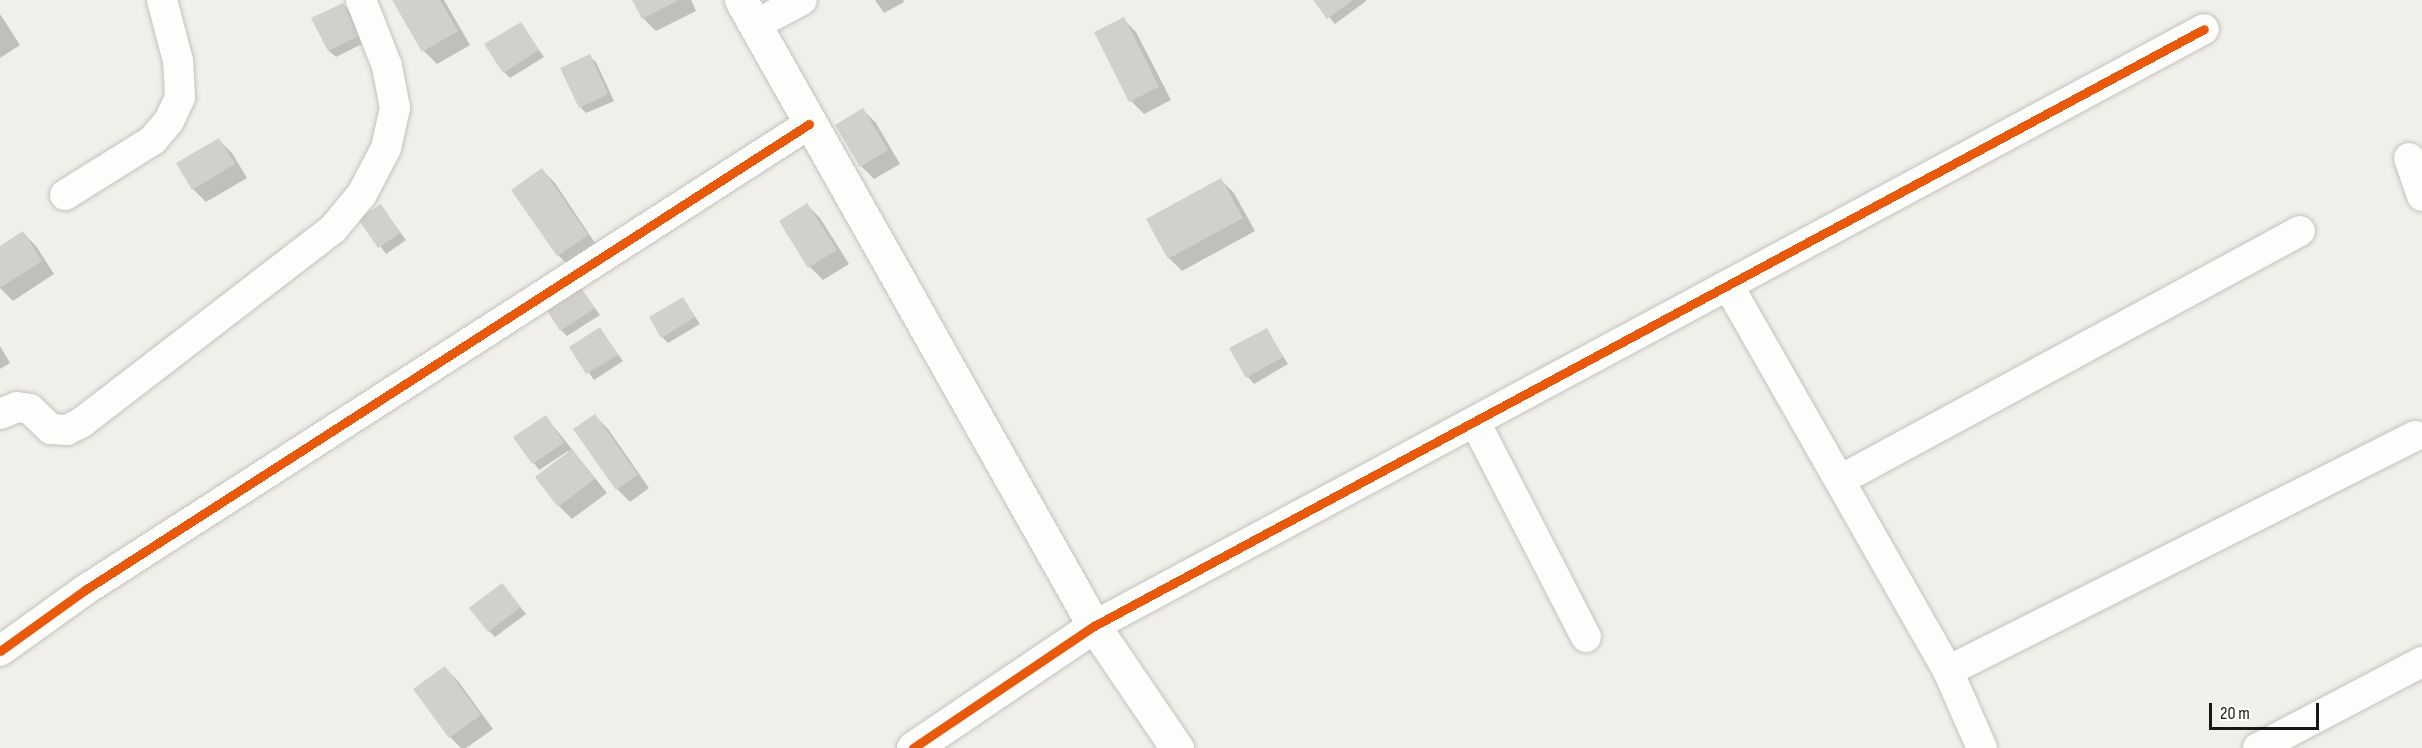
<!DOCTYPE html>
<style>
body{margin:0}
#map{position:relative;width:2422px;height:748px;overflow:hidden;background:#f0efea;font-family:"Sofia Sans Condensed",sans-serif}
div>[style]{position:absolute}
.shadow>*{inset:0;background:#0003}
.building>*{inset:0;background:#d2d0cc}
.roads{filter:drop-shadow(0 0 2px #c3c2be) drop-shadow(0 0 2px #c3c2be)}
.minor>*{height:30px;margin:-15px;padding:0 15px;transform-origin:15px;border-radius:15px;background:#fdfdfc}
.tertiary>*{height:33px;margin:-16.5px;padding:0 16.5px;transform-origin:16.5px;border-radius:16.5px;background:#fdfdfc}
.cycleway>*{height:9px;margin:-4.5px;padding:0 4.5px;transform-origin:4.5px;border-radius:4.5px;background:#e8590c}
span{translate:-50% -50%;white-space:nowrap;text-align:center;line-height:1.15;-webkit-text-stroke:6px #fffdf9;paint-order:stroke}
.scale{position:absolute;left:2209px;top:703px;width:110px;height:27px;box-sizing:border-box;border:3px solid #171612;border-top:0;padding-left:8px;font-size:18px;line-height:21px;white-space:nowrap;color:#171612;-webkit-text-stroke:4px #fffdf9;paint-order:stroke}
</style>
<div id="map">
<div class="shadow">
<i style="clip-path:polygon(394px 0,444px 0,470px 45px,437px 64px,424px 51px)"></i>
<i style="clip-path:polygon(634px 0,691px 0,696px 11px,656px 31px,643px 18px)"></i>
<i style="clip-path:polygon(875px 0,903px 0,904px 2px,884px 13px)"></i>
<i style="clip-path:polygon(1315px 0,1366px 0,1366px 1px,1335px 24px)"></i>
<i style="clip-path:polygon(343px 4px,349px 11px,364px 43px,336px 57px,329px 51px,313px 19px)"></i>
<i style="clip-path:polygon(0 14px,20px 45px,0 58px)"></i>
<i style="clip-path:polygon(1123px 19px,1136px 32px,1171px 100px,1144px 114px,1131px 101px)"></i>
<i style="clip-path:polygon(521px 24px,544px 57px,510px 78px,504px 72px)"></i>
<i style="clip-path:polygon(589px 56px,596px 62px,614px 101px,586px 113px,580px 107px)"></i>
<i style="clip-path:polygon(863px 110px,876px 123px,900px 164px,874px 179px,861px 166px)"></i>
<i style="clip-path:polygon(219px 140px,232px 153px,247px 178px,206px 202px,193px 189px)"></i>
<i style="clip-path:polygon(542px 170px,555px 183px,599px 249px,571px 268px,558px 255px)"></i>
<i style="clip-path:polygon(1221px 180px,1234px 193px,1255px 231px,1182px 271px,1169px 258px)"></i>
<i style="clip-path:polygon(807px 205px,820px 218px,849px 264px,823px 280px,810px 267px,781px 222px)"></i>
<i style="clip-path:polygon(381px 206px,406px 240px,386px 254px,361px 219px)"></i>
<i style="clip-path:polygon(23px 233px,36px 246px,54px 274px,13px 301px,0 288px,0 248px)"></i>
<i style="clip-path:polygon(580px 288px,600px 315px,567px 336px,561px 330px)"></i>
<i style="clip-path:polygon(683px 299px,700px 324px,668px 343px,662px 337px)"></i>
<i style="clip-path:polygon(600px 329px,623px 361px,594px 380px,571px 347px)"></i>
<i style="clip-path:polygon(1266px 329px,1288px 364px,1254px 384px,1248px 377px)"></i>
<i style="clip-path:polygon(0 346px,10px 363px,0 369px)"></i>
<i style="clip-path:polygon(595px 416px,608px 429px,649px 488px,630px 502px,617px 489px)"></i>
<i style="clip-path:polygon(546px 417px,607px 493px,572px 519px,559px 506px,570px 453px,568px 451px,539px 470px,515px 437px)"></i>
<i style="clip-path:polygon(502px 585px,526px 614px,495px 637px,489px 631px)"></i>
<i style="clip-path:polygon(445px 668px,458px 681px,493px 729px,466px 748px,461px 748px,450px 737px,415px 690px)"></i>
</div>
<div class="building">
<i style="clip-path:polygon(392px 0,440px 0,458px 31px,422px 52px)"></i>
<i style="clip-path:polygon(632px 0,679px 0,642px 19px)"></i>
<i style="clip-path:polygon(1313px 0,1353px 0,1327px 19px)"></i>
<i style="clip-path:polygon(343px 3px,359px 36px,328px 51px,311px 18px)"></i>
<i style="clip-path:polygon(1124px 17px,1159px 87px,1129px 102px,1094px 32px)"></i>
<i style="clip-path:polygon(521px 22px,539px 50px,503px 73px,484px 44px)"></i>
<i style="clip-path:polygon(590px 54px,608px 94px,579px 108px,560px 68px)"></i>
<i style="clip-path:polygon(863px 108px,888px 150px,860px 167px,835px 125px)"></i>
<i style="clip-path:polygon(219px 138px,235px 164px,192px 190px,176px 163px)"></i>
<i style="clip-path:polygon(542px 168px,588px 235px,557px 256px,511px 190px)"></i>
<i style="clip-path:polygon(1221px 178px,1243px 218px,1168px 259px,1146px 219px)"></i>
<i style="clip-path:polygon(807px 203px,837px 250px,808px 268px,779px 221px)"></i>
<i style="clip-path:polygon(381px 204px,400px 233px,378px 248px,358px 219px)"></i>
<i style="clip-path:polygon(23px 231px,42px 261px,0 288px,0 246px)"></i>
<i style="clip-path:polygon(580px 286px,595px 308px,560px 331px,546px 309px)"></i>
<i style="clip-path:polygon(683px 297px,695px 317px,661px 338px,649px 317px)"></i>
<i style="clip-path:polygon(600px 327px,618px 355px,586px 374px,569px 347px)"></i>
<i style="clip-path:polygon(1267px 328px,1283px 357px,1246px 378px,1229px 348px)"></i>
<i style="clip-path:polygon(595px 414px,638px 475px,616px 490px,573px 429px)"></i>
<i style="clip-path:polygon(546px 415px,564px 443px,532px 464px,513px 437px)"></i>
<i style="clip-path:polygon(572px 449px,595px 479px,558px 507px,535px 477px)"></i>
<i style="clip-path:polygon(502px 583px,521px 607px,488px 632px,469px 608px)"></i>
<i style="clip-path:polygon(445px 666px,481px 715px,449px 738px,413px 689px)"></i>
</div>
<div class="roads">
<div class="minor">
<i style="left:755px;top:25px;width:53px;rotate:-28deg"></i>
<i style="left:2409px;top:158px;width:40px;rotate:71.1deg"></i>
<i style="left:65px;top:195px;width:104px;rotate:-32deg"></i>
<i style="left:153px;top:140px;width:25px;rotate:-50deg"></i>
<i style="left:169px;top:121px;width:26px;rotate:-65deg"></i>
<i style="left:180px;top:97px;width:36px;rotate:-93deg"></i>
<i style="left:178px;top:61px;width:63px;rotate:-104.7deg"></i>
<i style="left:1728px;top:285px;width:444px;rotate:60.3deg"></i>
<i style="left:1948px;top:671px;width:84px;rotate:66.2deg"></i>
<i style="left:0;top:414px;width:18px;rotate:-22deg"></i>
<i style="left:17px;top:407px;width:13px;rotate:9deg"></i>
<i style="left:30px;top:409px;width:29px;rotate:44deg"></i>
<i style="left:51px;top:429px;width:16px;rotate:4deg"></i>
<i style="left:67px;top:430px;width:16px;rotate:-27deg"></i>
<i style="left:81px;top:423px;width:318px;rotate:-37.6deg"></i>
<i style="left:333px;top:229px;width:45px;rotate:-50.4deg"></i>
<i style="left:362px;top:194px;width:52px;rotate:-62.4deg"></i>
<i style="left:386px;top:148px;width:41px;rotate:-77.3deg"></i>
<i style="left:395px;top:108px;width:43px;rotate:-100.8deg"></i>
<i style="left:387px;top:66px;width:71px;rotate:-111.5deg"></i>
<i style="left:1475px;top:422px;width:242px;rotate:62.7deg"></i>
<i style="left:1840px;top:480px;width:523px;rotate:-28.43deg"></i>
<i style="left:1094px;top:626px;width:1260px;rotate:-28.27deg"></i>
<i style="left:0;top:651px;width:105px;rotate:-35.7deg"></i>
<i style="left:85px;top:590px;width:861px;rotate:-32.77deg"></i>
<i style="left:1948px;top:671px;width:523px;rotate:-26.71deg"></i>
<i style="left:2258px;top:748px;width:185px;rotate:-27.7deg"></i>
</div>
<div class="tertiary">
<i style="left:741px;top:0;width:719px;rotate:60.58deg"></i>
<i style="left:1094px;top:626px;width:148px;rotate:55.8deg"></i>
<i style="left:913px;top:748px;width:218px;rotate:-34deg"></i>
</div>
</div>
<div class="cycleway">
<i style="left:0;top:651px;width:105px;rotate:-35.7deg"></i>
<i style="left:85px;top:590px;width:861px;rotate:-32.77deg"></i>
<i style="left:913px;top:748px;width:218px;rotate:-34deg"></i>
<i style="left:1094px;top:626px;width:1260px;rotate:-28.27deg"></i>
</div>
<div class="scale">20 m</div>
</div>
